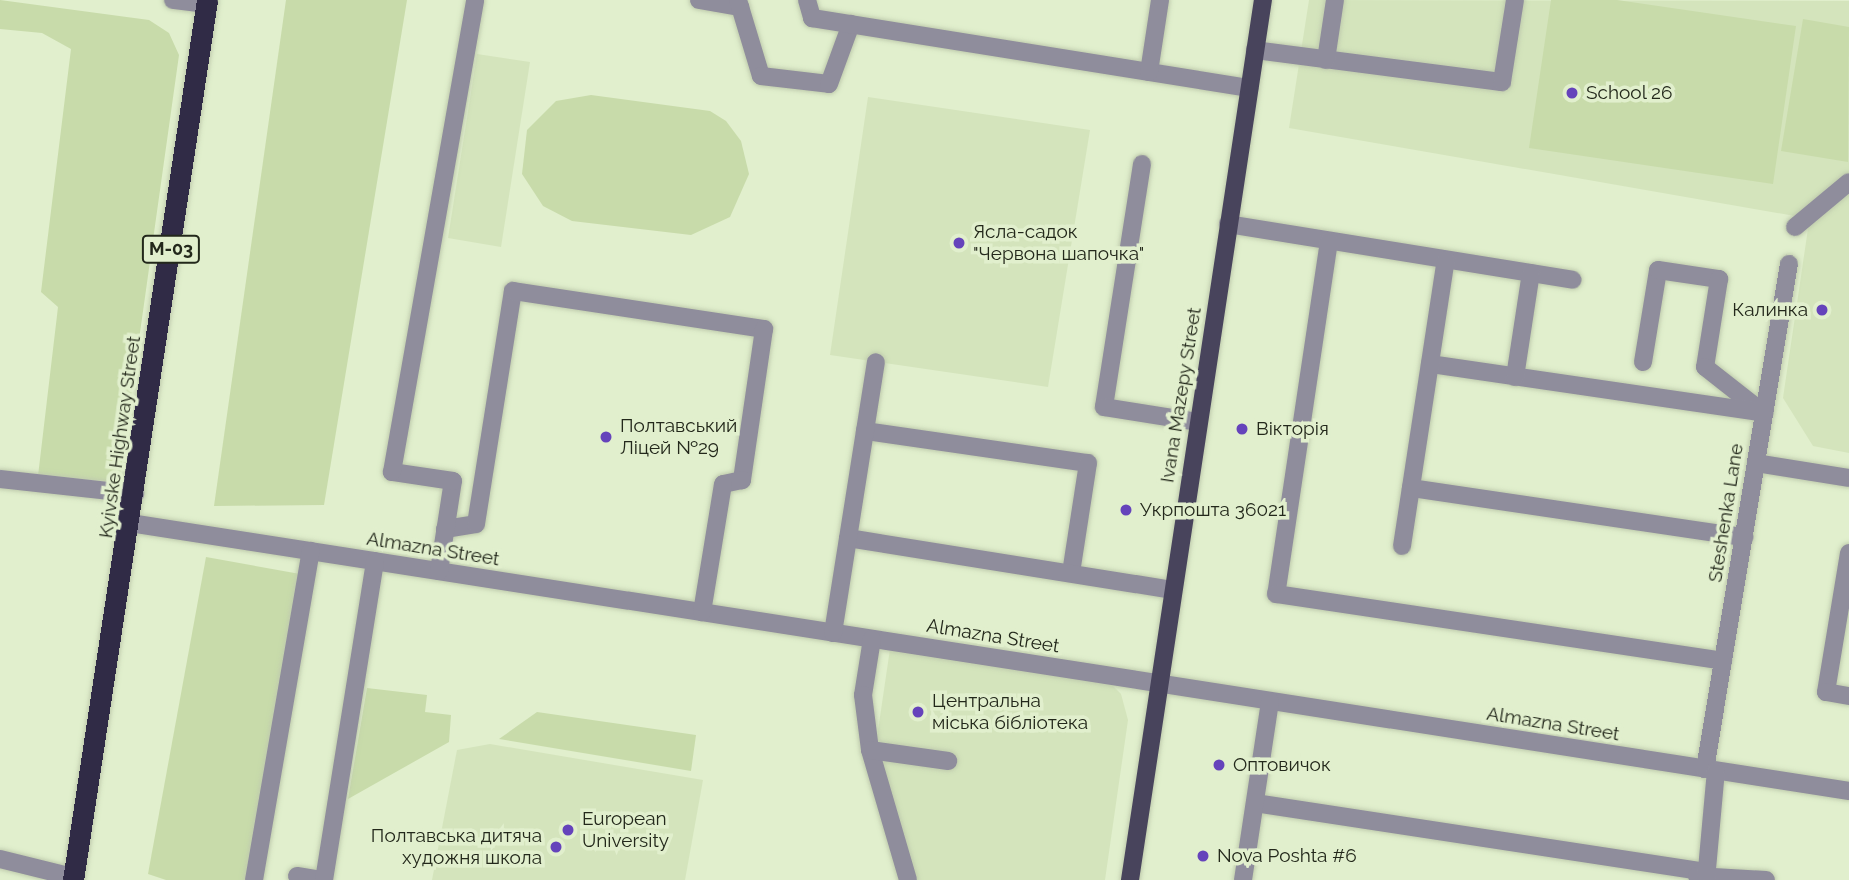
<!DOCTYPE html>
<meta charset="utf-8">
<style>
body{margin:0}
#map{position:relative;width:1849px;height:880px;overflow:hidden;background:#e1efcd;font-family:Raleway,sans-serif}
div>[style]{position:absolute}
.built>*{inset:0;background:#d4e4bc}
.green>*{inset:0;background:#c8dbaa}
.roads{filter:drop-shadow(0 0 2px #bfcbad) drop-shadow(0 0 2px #bfcbad)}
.minor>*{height:18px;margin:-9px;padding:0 9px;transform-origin:9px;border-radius:9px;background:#8f8d9c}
.major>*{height:18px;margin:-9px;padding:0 9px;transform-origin:9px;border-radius:9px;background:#48445c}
.highway>*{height:21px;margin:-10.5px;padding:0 10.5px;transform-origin:10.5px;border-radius:10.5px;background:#302b46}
.dots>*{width:19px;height:19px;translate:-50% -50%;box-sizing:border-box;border:4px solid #e1efcd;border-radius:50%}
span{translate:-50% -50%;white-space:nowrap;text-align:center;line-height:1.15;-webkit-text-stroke:7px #e1efcd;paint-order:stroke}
.shield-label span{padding:2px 5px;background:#e1efcd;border:2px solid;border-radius:5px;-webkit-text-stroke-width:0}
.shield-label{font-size:18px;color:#23281b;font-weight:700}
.poi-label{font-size:19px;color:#23281b}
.left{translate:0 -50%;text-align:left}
.right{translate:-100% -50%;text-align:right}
.street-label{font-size:19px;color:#23281b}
</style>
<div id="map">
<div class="built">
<i style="clip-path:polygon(1309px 0,1849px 1px,1849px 177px,1795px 216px,1289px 128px)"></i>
<i style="clip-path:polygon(477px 54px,530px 62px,501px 247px,448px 238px)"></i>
<i style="clip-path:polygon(868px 97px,1090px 130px,1048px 387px,830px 355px)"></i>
<i style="clip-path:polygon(1849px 194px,1849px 453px,1813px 446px,1783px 398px,1809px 222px)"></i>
<i style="clip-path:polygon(890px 649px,1112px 685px,1121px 694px,1128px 720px,1105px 880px,917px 880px,876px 744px)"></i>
<i style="clip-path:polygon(490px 744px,703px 780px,685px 880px,432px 880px,457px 750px)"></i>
</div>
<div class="green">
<i style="clip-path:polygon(0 0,149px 20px,169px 33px,179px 55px,119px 482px,38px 476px,58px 307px,41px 292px,71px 49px,42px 33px,0 29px)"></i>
<i style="clip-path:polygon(286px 0,407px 0,324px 505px,214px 506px)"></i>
<i style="clip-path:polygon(1551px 0,1617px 0,1796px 26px,1773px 184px,1529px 148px)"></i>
<i style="clip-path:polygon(1803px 19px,1849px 27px,1848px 162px,1781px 151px)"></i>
<i style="clip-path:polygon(591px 95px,710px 111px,726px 121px,741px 141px,749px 174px,730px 217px,691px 235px,572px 221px,543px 206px,522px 174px,527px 130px,556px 101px)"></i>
<i style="clip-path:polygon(206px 557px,300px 574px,248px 880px,166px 880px,148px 874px)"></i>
<i style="clip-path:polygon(367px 688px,427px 695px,425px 712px,451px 715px,449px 742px,348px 799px)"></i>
<i style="clip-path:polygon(537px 712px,696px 735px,691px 771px,499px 739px)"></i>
</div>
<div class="roads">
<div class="minor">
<i style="left:173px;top:0;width:33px;rotate:7deg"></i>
<i style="left:699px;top:0;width:42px;rotate:9.7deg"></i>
<i style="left:738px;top:0;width:79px;rotate:73.2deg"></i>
<i style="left:761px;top:76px;width:68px;rotate:6.7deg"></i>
<i style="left:829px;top:84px;width:64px;rotate:-69.9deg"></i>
<i style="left:807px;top:0;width:19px;rotate:74deg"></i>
<i style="left:812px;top:18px;width:443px;rotate:9.1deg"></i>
<i style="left:1255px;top:50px;width:249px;rotate:7.4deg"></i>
<i style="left:1502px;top:82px;width:83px;rotate:-81deg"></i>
<i style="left:1326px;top:60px;width:61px;rotate:-81.5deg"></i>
<i style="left:1149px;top:72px;width:73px;rotate:-81.3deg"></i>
<i style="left:1142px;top:164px;width:246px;rotate:98.9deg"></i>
<i style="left:1104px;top:407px;width:95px;rotate:9.1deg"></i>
<i style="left:1228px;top:224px;width:349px;rotate:9.2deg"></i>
<i style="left:1795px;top:227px;width:70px;rotate:-39.8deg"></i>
<i style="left:1329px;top:241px;width:357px;rotate:98.5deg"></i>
<i style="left:1276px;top:594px;width:452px;rotate:8.5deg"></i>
<i style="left:1643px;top:362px;width:93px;rotate:-80.7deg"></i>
<i style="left:1658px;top:270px;width:62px;rotate:8.4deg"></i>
<i style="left:1719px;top:279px;width:89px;rotate:99deg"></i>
<i style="left:1705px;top:367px;width:71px;rotate:38.2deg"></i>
<i style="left:1430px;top:364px;width:338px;rotate:8.3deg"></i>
<i style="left:1515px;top:377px;width:105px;rotate:-81.3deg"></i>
<i style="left:865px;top:431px;width:225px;rotate:8.2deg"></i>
<i style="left:1088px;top:463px;width:111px;rotate:98.8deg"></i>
<i style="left:1756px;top:463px;width:94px;rotate:9.2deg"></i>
<i style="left:0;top:479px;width:136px;rotate:6.3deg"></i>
<i style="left:1411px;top:488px;width:337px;rotate:8.4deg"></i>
<i style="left:130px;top:523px;width:1740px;rotate:8.86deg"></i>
<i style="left:445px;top:529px;width:31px;rotate:-9deg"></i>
<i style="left:476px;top:524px;width:236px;rotate:-81deg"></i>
<i style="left:513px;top:291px;width:254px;rotate:8.6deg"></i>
<i style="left:764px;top:329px;width:153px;rotate:98.3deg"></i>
<i style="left:742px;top:480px;width:19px;rotate:168deg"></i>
<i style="left:723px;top:484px;width:130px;rotate:99.3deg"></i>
<i style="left:848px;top:538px;width:328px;rotate:9.1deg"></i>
<i style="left:1402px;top:546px;width:289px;rotate:-81.3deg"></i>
<i style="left:1849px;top:553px;width:141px;rotate:99.4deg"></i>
<i style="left:1826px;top:692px;width:23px;rotate:10deg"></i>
<i style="left:439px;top:571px;width:91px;rotate:-81.2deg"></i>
<i style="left:453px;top:481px;width:62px;rotate:-171.6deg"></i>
<i style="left:392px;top:472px;width:479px;rotate:-80deg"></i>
<i style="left:833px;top:633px;width:274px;rotate:-81deg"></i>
<i style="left:872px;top:639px;width:57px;rotate:99.1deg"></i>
<i style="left:863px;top:695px;width:55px;rotate:82.7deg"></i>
<i style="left:870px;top:750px;width:135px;rotate:73.7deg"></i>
<i style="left:870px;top:750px;width:79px;rotate:8deg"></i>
<i style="left:1705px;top:769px;width:512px;rotate:-80.56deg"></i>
<i style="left:1255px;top:803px;width:456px;rotate:8.7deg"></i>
<i style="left:0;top:859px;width:75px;rotate:13.9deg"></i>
<i style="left:297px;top:876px;width:26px;rotate:9deg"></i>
<i style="left:1697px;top:876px;width:69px;rotate:3.3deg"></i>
<i style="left:254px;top:880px;width:334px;rotate:-80.2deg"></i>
<i style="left:324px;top:880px;width:323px;rotate:-80.9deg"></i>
<i style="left:1243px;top:880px;width:181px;rotate:-81.4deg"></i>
<i style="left:1706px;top:880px;width:109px;rotate:-84.8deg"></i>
</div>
<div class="major">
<i style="left:1130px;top:880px;width:890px;rotate:-81.41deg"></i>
</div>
<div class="highway">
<i style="left:73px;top:880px;width:890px;rotate:-81.34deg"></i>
</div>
</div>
<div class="dots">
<i style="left:1572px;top:93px;background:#6543bb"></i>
<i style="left:959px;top:243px;background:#6543bb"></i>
<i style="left:1822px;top:310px;background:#6543bb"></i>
<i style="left:1242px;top:429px;background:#6543bb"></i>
<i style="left:606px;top:437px;background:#6543bb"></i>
<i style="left:1126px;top:510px;background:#6543bb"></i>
<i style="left:918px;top:712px;background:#6543bb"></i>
<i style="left:1219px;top:765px;background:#6543bb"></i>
<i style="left:568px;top:830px;background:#6543bb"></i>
<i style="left:556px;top:847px;background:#6543bb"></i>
<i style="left:1203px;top:856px;background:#6543bb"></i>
</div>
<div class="shield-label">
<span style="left:171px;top:249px">М-03</span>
</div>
<div class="poi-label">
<span class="left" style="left:1586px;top:93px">School 26</span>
<span class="left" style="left:973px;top:243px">Ясла-садок<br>"Червона шапочка"</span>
<span class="right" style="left:1808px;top:310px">Калинка</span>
<span class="left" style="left:620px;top:437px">Полтавський<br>Ліцей №29</span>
<span class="left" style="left:1256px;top:429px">Вікторія</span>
<span class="left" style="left:1140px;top:510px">Укрпошта 36021</span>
<span class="left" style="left:932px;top:712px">Центральна<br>міська бібліотека</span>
<span class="left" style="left:1233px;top:765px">Оптовичок</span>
<span class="left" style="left:582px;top:830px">European<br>University</span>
<span class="right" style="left:542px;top:847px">Полтавська дитяча<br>художня школа</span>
<span class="left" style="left:1217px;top:856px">Nova Poshta #6</span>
</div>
<div class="street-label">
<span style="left:1181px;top:395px;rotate:-81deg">Ivana Mazepy Street</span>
<span style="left:120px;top:437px;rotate:-82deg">Kyivske Highway Street</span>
<span style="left:1726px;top:513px;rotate:-81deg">Steshenka Lane</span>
<span style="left:433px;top:549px;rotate:9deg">Almazna Street</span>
<span style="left:993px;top:636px;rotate:9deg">Almazna Street</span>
<span style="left:1553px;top:724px;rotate:9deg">Almazna Street</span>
</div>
</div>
